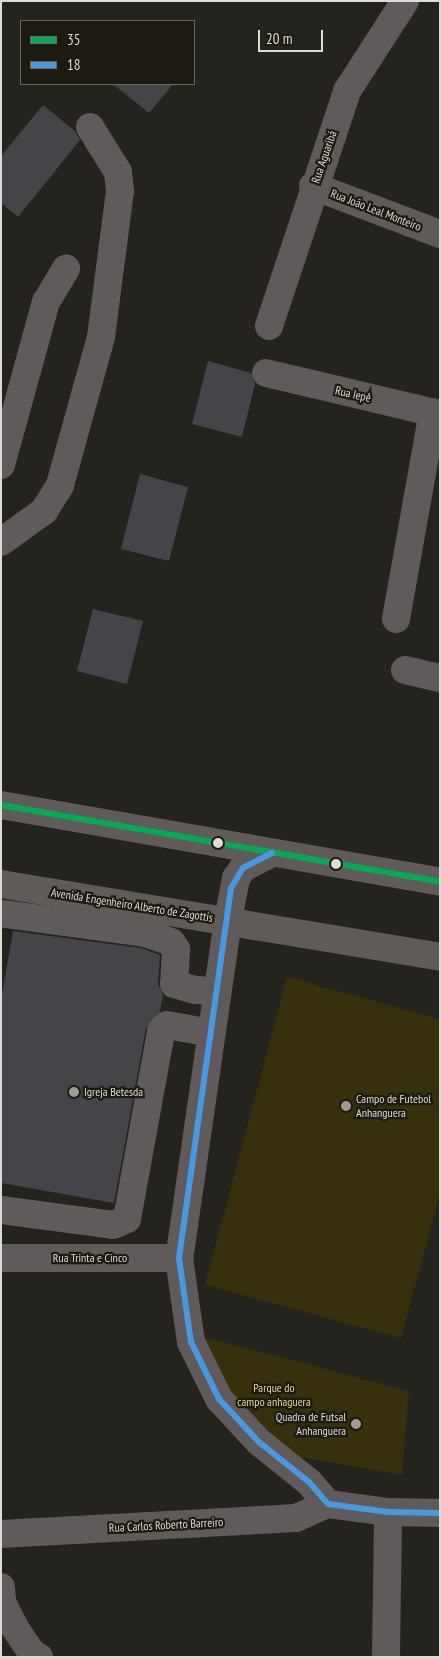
<!DOCTYPE html>
<meta charset="utf-8">
<style>
body{margin:0}
#map{position:relative;width:441px;height:1658px;overflow:hidden;background:#24231e;font-family:"PT Sans Narrow",sans-serif}
div>[style]{position:absolute}
.green>*{inset:0;background:#36300d}
.building>*{inset:0;background:#454448}
.minor>*{height:28px;margin:-14px;padding:0 14px;transform-origin:14px;border-radius:14px;background:#605a5a}
.major>*{height:28px;margin:-14px;padding:0 14px;transform-origin:14px;border-radius:14px;background:#605a59}
.bus-1>*{height:6px;margin:-3px;padding:0 3px;transform-origin:3px;border-radius:3px;background:#06aa56}
.bus-2>*{height:6px;margin:-3px;padding:0 3px;transform-origin:3px;border-radius:3px;background:#4699e1}
.dots>*{width:14px;height:14px;translate:-50% -50%;box-sizing:border-box;border:2px solid #1d1b11;border-radius:50%}
span{translate:-50% -50%;white-space:nowrap;text-align:center;line-height:1.15;-webkit-text-stroke:4.5px #1d1b11;paint-order:stroke}
.street-label{font-size:12px;color:#dddbd5}
.poi-label{font-size:12px;color:#dddbd5}
.left{translate:0 -50%;text-align:left}
.right{translate:-100% -50%;text-align:right}
.park-label{font-size:12px;color:#e2d592}
.frame{position:absolute;inset:0;border:2px solid #dddbd5;pointer-events:none}
.legend{position:absolute;left:20px;top:20px;width:175px;height:65px;box-sizing:border-box;background:#1d1b11;border:1px solid #6a685f;margin:0;padding:6px 9px;list-style:none;font-size:15px;color:#dddbd5}
.legend li{display:flex;align-items:center;gap:10px;height:25px}
.legend b{width:25px;border:1px solid #6a685f}
.scale{position:absolute;left:258px;top:30px;width:65px;height:22px;box-sizing:border-box;border:2px solid #dddbd5;border-top:0;padding-left:6px;font-size:15px;line-height:18px;white-space:nowrap;color:#dddbd5;-webkit-text-stroke:4px #1d1b11;paint-order:stroke}
</style>
<div id="map">
<div class="green">
<i style="clip-path:polygon(287px 977px,440px 1019px,440px 1194px,401px 1338px,205px 1285px)"></i>
<i style="clip-path:polygon(193px 1334px,409px 1391px,402px 1475px,300px 1457px,234px 1407px)"></i>
</div>
<div class="building">
<i style="clip-path:polygon(113px 84px,173px 84px,149px 113px)"></i>
<i style="clip-path:polygon(43px 105px,75px 131px,80px 140px,18px 217px,1px 203px,1px 156px)"></i>
<i style="clip-path:polygon(208px 361px,251px 373px,255px 384px,242px 437px,192px 424px)"></i>
<i style="clip-path:polygon(140px 474px,188px 487px,169px 561px,121px 549px)"></i>
<i style="clip-path:polygon(93px 609px,143px 621px,127px 684px,77px 671px)"></i>
<i style="clip-path:polygon(13px 931px,141px 948px,160px 955px,158px 984px,163px 995px,160px 1012px,146px 1028px,114px 1203px,1px 1183px,1px 1000px)"></i>
</div>
<div class="minor">
<i style="left:313px;top:186px;width:136px;rotate:20.7deg"></i>
<i style="left:269px;top:326px;width:248px;rotate:-71.6deg"></i>
<i style="left:347px;top:91px;width:107px;rotate:-57.2deg"></i>
<i style="left:266px;top:373px;width:179px;rotate:13.3deg"></i>
<i style="left:1px;top:465px;width:169px;rotate:-74.6deg"></i>
<i style="left:46px;top:302px;width:39px;rotate:-59deg"></i>
<i style="left:1px;top:542px;width:53px;rotate:-35.8deg"></i>
<i style="left:44px;top:511px;width:31px;rotate:-58deg"></i>
<i style="left:60px;top:485px;width:154px;rotate:-74.5deg"></i>
<i style="left:101px;top:337px;width:147px;rotate:-82.6deg"></i>
<i style="left:120px;top:191px;width:19px;rotate:-96deg"></i>
<i style="left:118px;top:172px;width:53px;rotate:-121.9deg"></i>
<i style="left:396px;top:619px;width:210px;rotate:-79.9deg"></i>
<i style="left:405px;top:670px;width:36px;rotate:13deg"></i>
<i style="left:5px;top:914px;width:141px;rotate:7.7deg"></i>
<i style="left:145px;top:933px;width:28px;rotate:19deg"></i>
<i style="left:171px;top:942px;width:9px;rotate:54deg"></i>
<i style="left:176px;top:949px;width:35px;rotate:93deg"></i>
<i style="left:174px;top:984px;width:22px;rotate:16deg"></i>
<i style="left:195px;top:990px;width:22px;rotate:3deg"></i>
<i style="left:228px;top:920px;width:342px;rotate:98.2deg"></i>
<i style="left:179px;top:1258px;width:85px;rotate:81.9deg"></i>
<i style="left:191px;top:1342px;width:64px;rotate:63.8deg"></i>
<i style="left:219px;top:1399px;width:59px;rotate:47.1deg"></i>
<i style="left:259px;top:1442px;width:64px;rotate:38.7deg"></i>
<i style="left:309px;top:1482px;width:29px;rotate:49deg"></i>
<i style="left:328px;top:1504px;width:61px;rotate:7.6deg"></i>
<i style="left:388px;top:1512px;width:52px;rotate:1.1deg"></i>
<i style="left:1px;top:1210px;width:113px;rotate:7.6deg"></i>
<i style="left:113px;top:1225px;width:15px;rotate:-23deg"></i>
<i style="left:127px;top:1219px;width:191px;rotate:-79.7deg"></i>
<i style="left:161px;top:1031px;width:8px;rotate:-45deg"></i>
<i style="left:167px;top:1025px;width:45px;rotate:10.3deg"></i>
<i style="left:1px;top:1258px;width:178px"></i>
<i style="left:1px;top:1534px;width:295px;rotate:-3.1deg"></i>
<i style="left:296px;top:1518px;width:35px;rotate:-24deg"></i>
<i style="left:1px;top:1587px;width:15px;rotate:86deg"></i>
<i style="left:2px;top:1602px;width:29px;rotate:63deg"></i>
<i style="left:15px;top:1628px;width:30px;rotate:56deg"></i>
<i style="left:32px;top:1653px;width:8px;rotate:30deg"></i>
<i style="left:386px;top:1657px;width:145px;rotate:-89.2deg"></i>
</div>
<div class="major">
<i style="left:1px;top:805px;width:446px;rotate:9.9deg"></i>
<i style="left:1px;top:884px;width:445px;rotate:9.4deg"></i>
<i style="left:228px;top:920px;width:43px;rotate:-79.2deg"></i>
<i style="left:236px;top:878px;width:12px;rotate:-55deg"></i>
<i style="left:243px;top:868px;width:33px;rotate:-27deg"></i>
</div>
<div class="bus-1">
<i style="left:1px;top:805px;width:446px;rotate:9.9deg"></i>
</div>
<div class="bus-2">
<i style="left:272px;top:853px;width:33px;rotate:153deg"></i>
<i style="left:243px;top:868px;width:23px;rotate:121deg"></i>
<i style="left:231px;top:888px;width:374px;rotate:98deg"></i>
<i style="left:179px;top:1258px;width:85px;rotate:81.9deg"></i>
<i style="left:191px;top:1342px;width:64px;rotate:63.8deg"></i>
<i style="left:219px;top:1399px;width:59px;rotate:47.1deg"></i>
<i style="left:259px;top:1442px;width:64px;rotate:38.7deg"></i>
<i style="left:309px;top:1482px;width:29px;rotate:49deg"></i>
<i style="left:328px;top:1504px;width:61px;rotate:7.6deg"></i>
<i style="left:388px;top:1512px;width:52px;rotate:1.1deg"></i>
</div>
<div class="dots">
<i style="left:218px;top:843px;background:#dddbd5"></i>
<i style="left:336px;top:864px;background:#dddbd5"></i>
<i style="left:74px;top:1092px;background:#9c9b95"></i>
<i style="left:346px;top:1106px;background:#9c9b95"></i>
<i style="left:356px;top:1424px;background:#9c9b95"></i>
</div>
<div class="street-label">
<span style="left:324px;top:157px;rotate:-71deg">Rua Aguaribá</span>
<span style="left:376px;top:210px;rotate:21deg">Rua João Leal Monteiro</span>
<span style="left:353px;top:394px;rotate:13deg">Rua Iepê</span>
<span style="left:132px;top:905px;rotate:9deg">Avenida Engenheiro Alberto de Zagottis</span>
<span style="left:90px;top:1258px">Rua Trinta e Cinco</span>
<span style="left:166px;top:1525px;rotate:-3deg">Rua Carlos Roberto Barreiro</span>
</div>
<div class="poi-label">
<span class="left" style="left:84px;top:1092px">Igreja Betesda</span>
<span class="left" style="left:356px;top:1106px">Campo de Futebol<br>Anhanguera</span>
<span class="right" style="left:346px;top:1424px">Quadra de Futsal<br>Anhanguera</span>
</div>
<div class="park-label">
<span style="left:274px;top:1395px">Parque do<br>campo anhaguera</span>
</div>
<div class="frame"></div>
<ul class="legend">
<li><b style="height:6px;background:#06aa56"></b>35</li>
<li><b style="height:6px;background:#4699e1"></b>18</li>
</ul>
<div class="scale">20 m</div>
</div>
